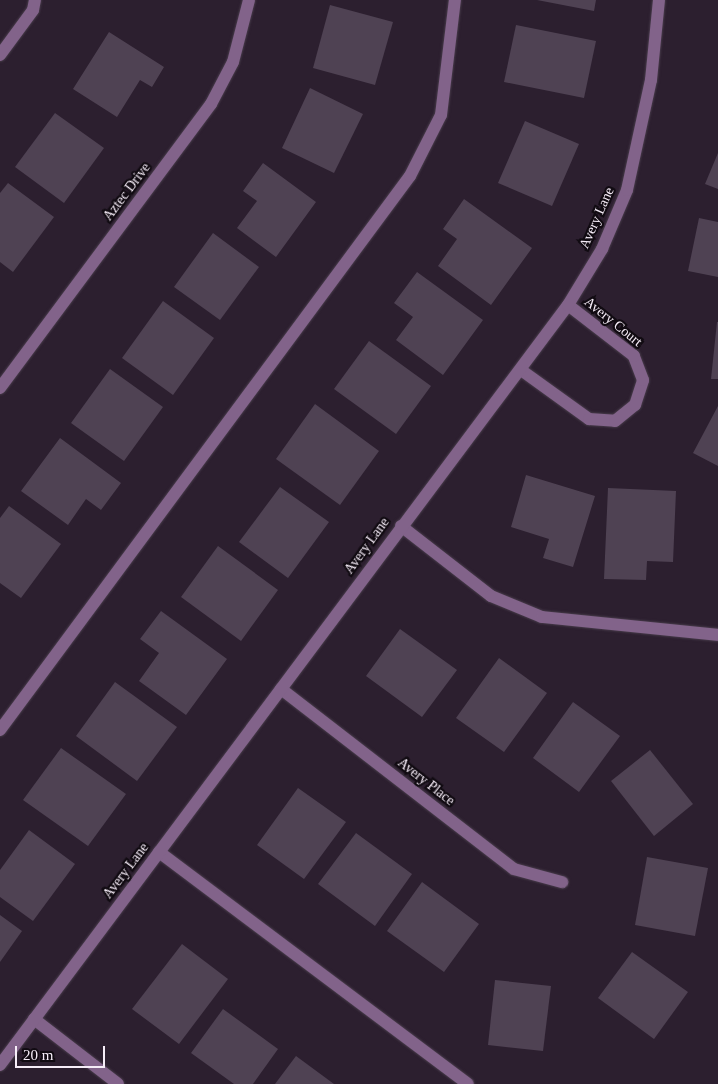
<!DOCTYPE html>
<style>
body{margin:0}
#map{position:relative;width:718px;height:1084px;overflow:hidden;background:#2c1f2f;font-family:Georgia,serif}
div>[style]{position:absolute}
.building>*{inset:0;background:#4f4253}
.roads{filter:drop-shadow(0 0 1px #483c4b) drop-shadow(0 0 1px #483c4b)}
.lane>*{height:12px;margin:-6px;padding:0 6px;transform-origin:6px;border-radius:6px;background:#82638a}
.street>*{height:12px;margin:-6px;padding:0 6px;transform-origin:6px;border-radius:6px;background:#82638a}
span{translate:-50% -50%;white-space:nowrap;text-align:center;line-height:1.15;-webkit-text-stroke:4.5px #110b12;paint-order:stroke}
.street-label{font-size:14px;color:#f6edf8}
.scale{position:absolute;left:15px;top:1046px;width:90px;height:22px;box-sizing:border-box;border:2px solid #f6edf8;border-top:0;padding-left:6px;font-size:15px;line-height:18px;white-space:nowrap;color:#f6edf8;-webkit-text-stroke:4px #110b12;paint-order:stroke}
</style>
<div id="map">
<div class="building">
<i style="clip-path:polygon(537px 0,596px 0,594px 11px)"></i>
<i style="clip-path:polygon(330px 5px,393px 22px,375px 85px,313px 68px)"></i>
<i style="clip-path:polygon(516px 25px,596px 41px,584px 98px,504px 82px)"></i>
<i style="clip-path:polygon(109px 32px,164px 67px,152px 87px,140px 80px,117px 117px,73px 89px)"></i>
<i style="clip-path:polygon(310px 88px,363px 114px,334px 173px,282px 148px)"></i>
<i style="clip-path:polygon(55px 113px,104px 148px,64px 203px,15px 167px)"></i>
<i style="clip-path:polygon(525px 121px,579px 144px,552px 206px,498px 183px)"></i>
<i style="clip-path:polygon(718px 153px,718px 189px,705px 184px)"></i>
<i style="clip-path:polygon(263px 163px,316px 202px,276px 257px,237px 228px,257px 201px,243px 191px)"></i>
<i style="clip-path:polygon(8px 183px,54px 217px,13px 272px,0 262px,0 193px)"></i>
<i style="clip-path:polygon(464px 199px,532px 248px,491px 305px,438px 266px,457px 239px,443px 229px)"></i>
<i style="clip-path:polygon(699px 218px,718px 222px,718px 277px,688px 271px)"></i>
<i style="clip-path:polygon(213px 233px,259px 267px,220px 320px,174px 287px)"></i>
<i style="clip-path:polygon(417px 272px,483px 320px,443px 375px,396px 340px,413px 317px,394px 303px)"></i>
<i style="clip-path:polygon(163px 301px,214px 338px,173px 395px,122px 358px)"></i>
<i style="clip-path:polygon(717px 322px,718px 322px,718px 379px,711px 379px)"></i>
<i style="clip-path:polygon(369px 341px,431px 386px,396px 434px,334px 389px)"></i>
<i style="clip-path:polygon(110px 369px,163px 407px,124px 461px,71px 423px)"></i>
<i style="clip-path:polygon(315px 404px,379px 451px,340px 505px,276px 459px)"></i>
<i style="clip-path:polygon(718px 406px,718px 466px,693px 453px)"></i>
<i style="clip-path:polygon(60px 438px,121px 483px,101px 510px,86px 499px,68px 525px,21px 491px)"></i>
<i style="clip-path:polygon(526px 475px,595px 496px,573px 567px,543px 558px,549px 539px,511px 527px)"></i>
<i style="clip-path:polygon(280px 487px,329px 522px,288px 578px,239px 542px)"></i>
<i style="clip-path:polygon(608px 488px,676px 491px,673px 562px,647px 561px,646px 580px,604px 579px)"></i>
<i style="clip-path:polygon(9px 506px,61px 544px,21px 598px,0 583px,0 518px)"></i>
<i style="clip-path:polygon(218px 546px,278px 590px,241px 641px,181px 597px)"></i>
<i style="clip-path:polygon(161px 611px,227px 659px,186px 715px,139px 681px,159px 653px,140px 639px)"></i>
<i style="clip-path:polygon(400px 629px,457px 670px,422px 717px,366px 676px)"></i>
<i style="clip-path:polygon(499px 658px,547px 693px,504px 752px,456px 718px)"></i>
<i style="clip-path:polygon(115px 682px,177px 727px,137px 781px,76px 736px)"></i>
<i style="clip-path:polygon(573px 702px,620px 736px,579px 792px,533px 758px)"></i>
<i style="clip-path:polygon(61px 748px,126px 794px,88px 846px,23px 800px)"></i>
<i style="clip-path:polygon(650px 750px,693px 804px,654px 836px,611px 781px)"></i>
<i style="clip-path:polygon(298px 788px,346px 822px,304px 879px,257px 845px)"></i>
<i style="clip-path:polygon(29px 830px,75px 864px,33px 921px,0 897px,0 870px)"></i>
<i style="clip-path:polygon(356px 833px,412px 874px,375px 926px,318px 884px)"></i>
<i style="clip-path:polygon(647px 857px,708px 868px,695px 936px,635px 925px)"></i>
<i style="clip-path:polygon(422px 882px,479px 924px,444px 972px,387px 931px)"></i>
<i style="clip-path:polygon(0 915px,22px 931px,0 962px)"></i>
<i style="clip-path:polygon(182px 944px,228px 979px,179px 1044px,132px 1009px)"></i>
<i style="clip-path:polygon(632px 952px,688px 992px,654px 1039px,598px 998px)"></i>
<i style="clip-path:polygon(495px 980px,551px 986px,543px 1051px,488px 1045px)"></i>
<i style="clip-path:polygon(223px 1009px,278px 1049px,253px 1084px,234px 1084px,191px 1053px)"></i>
<i style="clip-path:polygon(296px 1056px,334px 1084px,275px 1084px)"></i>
</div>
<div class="roads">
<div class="lane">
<i style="left:0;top:55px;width:56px;rotate:-53.7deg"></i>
<i style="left:33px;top:10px;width:10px;rotate:-79deg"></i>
<i style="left:401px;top:526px;width:114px;rotate:37.9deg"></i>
<i style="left:491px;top:596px;width:55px;rotate:22.4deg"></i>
<i style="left:542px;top:617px;width:177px;rotate:5.8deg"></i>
<i style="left:0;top:730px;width:689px;rotate:-53.5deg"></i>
<i style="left:410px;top:176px;width:68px;rotate:-63.1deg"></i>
<i style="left:441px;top:115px;width:116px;rotate:-83.1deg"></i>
<i style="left:159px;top:852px;width:386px;rotate:36.9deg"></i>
</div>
<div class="street">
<i style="left:521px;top:370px;width:84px;rotate:35.8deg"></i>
<i style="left:589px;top:419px;width:26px;rotate:4deg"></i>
<i style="left:615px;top:421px;width:26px;rotate:-39deg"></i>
<i style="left:635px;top:405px;width:26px;rotate:-72deg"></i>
<i style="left:643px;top:380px;width:26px;rotate:-111deg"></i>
<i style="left:634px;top:356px;width:83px;rotate:-142.3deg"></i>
<i style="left:0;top:388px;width:354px;rotate:-53.4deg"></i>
<i style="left:211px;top:104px;width:47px;rotate:-62.4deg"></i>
<i style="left:233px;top:62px;width:64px;rotate:-75.5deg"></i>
<i style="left:281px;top:689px;width:294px;rotate:37.7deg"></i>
<i style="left:514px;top:869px;width:50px;rotate:15.2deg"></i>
<i style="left:34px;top:1019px;width:106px;rotate:37.7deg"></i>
<i style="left:0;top:1065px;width:949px;rotate:-53.23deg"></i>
<i style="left:568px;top:305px;width:66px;rotate:-58.7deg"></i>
<i style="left:602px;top:249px;width:64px;rotate:-67deg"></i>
<i style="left:627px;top:190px;width:113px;rotate:-77.7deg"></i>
<i style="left:651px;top:80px;width:80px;rotate:-84.3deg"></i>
</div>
</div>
<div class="street-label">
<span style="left:127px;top:192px;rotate:-53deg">Aztec Drive</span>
<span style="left:597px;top:218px;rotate:-66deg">Avery Lane</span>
<span style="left:613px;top:322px;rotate:39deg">Avery Court</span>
<span style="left:367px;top:546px;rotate:-54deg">Avery Lane</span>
<span style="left:426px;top:782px;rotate:38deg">Avery Place</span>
<span style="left:126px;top:871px;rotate:-53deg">Avery Lane</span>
</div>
<div class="scale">20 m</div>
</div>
